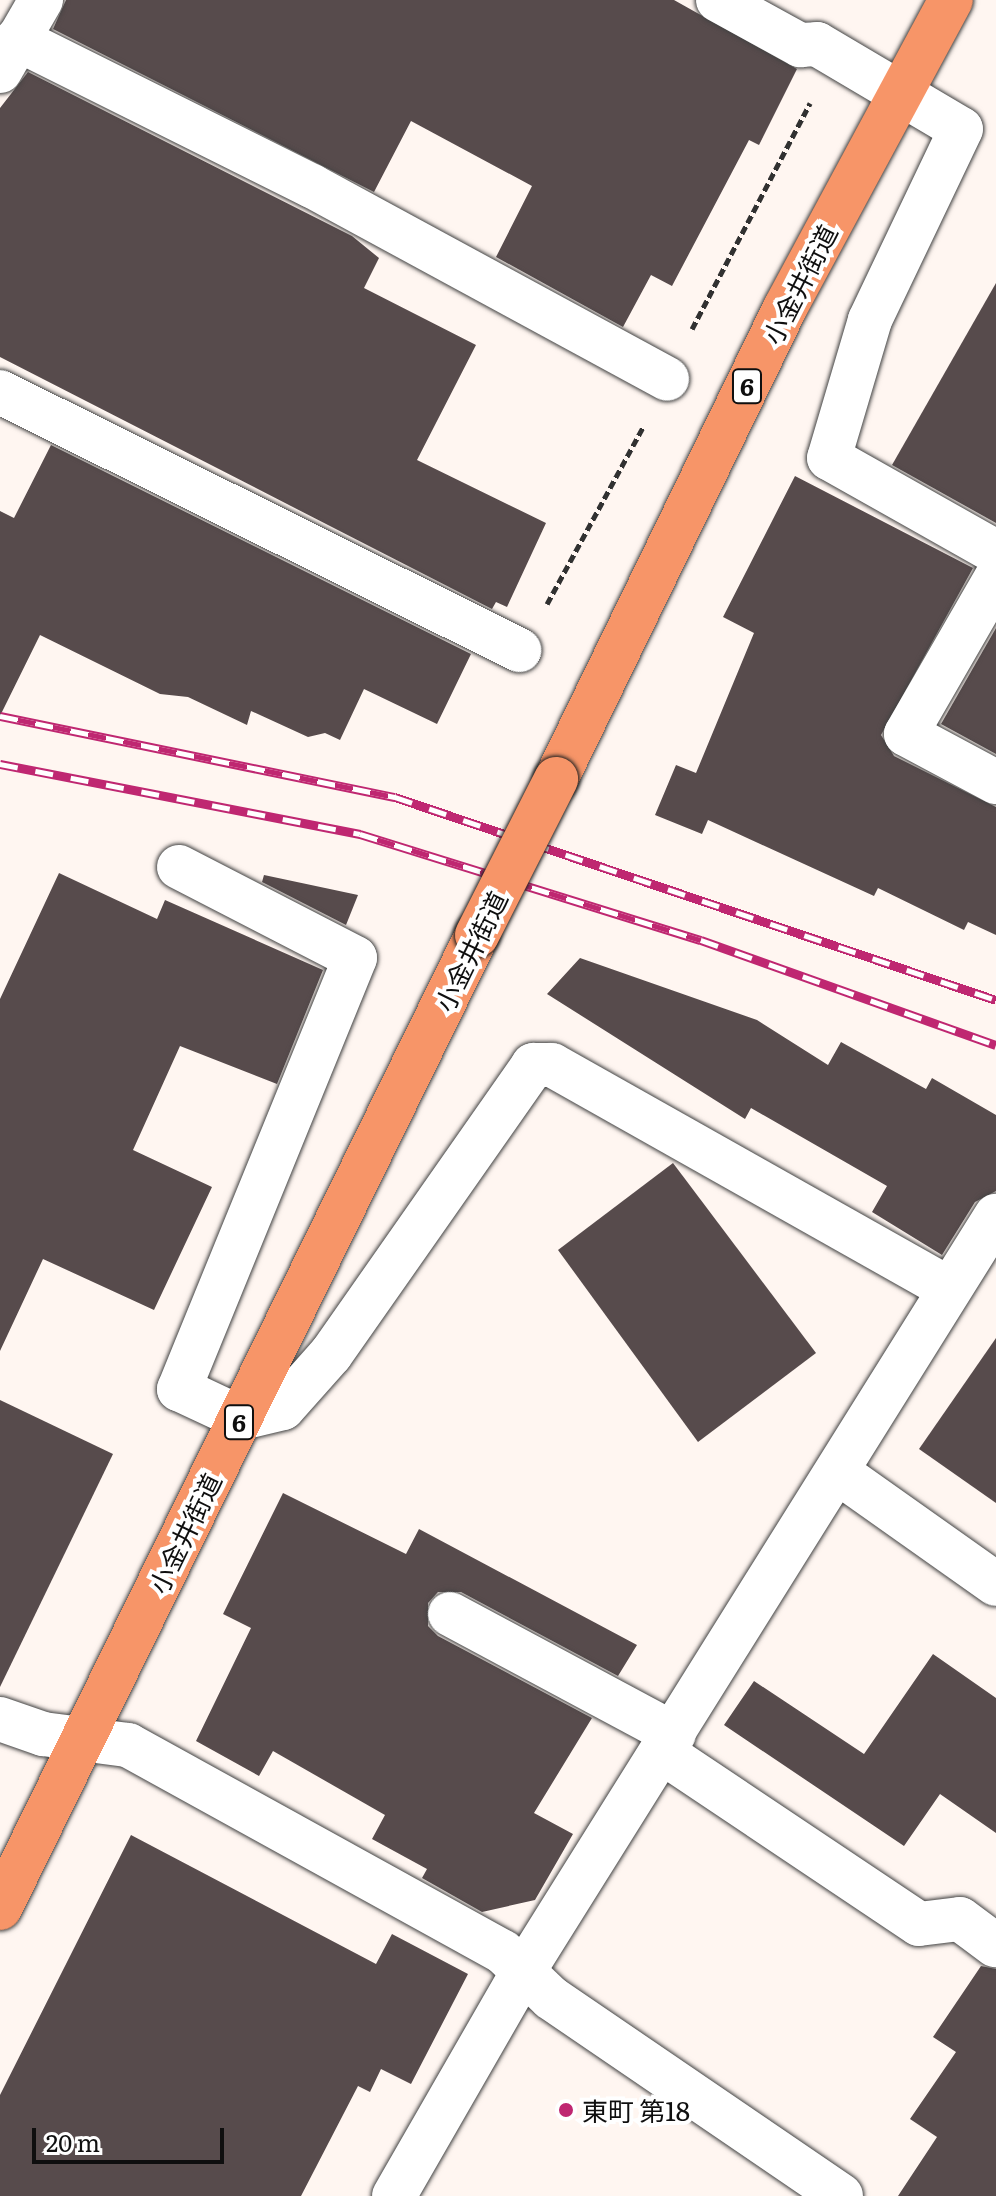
<!DOCTYPE html>
<meta charset="utf-8">
<style>
body{margin:0}
#map{position:relative;width:996px;height:2196px;overflow:hidden;background:#fff6f1;font-family:Literata,"Noto Sans JP",serif}
div>[style]{position:absolute}
.building>*{inset:0;background:#574b4c}
.path>*{height:5px;margin-top:-2.5px;transform-origin:0;background:repeating-linear-gradient(90deg,#313131 0 8px,transparent 0 12px)}
.roads{filter:drop-shadow(0 0 2px #424242) drop-shadow(0 0 2px #424242)}
.minor>*{height:44px;margin:-22px;padding:0 22px;transform-origin:22px;border-radius:22px;background:#fff}
.major>*{height:44px;margin:-22px;padding:0 22px;transform-origin:22px;border-radius:22px;background:#f79568}
.rail>*{height:9px;margin-top:-4.5px;transform-origin:0;background:repeating-linear-gradient(90deg,#fff 0 18px,#bf2771 0 36px);box-sizing:border-box;border-block:2px solid #bf2771}
.bridges{filter:drop-shadow(0 0 2px #202020) drop-shadow(0 0 2px #202020)}
.major-bridge>*{height:44px;margin:-22px;padding:0 22px;transform-origin:22px;border-radius:22px;background:#f79568}
.dots>*{width:22px;height:22px;translate:-50% -50%;box-sizing:border-box;border:4px solid #fff;border-radius:50%}
span{translate:-50% -50%;white-space:nowrap;text-align:center;line-height:1.15;-webkit-text-stroke:8px #fff;paint-order:stroke}
.shield-label span{padding:2px 6px;background:#fff;border:2px solid;border-radius:6px;-webkit-text-stroke-width:0}
.shield-label{font-size:24px;color:#0f0f0f;font-weight:700}
.street-label{font-size:26px;color:#0f0f0f}
.poi-label{font-size:26px;color:#0f0f0f}
.left{translate:0 -50%;text-align:left}
.scale{position:absolute;left:32px;top:2128px;width:192px;height:36px;box-sizing:border-box;border:4px solid #0f0f0f;border-top:0;padding-left:10px;font-size:24px;line-height:28px;white-space:nowrap;color:#0f0f0f;-webkit-text-stroke:6px #fff;paint-order:stroke}
</style>
<div id="map">
<div class="building">
<i style="clip-path:polygon(66px 0,674px 0,797px 69px,759px 145px,749px 140px,672px 286px,651px 275px,623px 327px,496px 257px,532px 186px,411px 121px,374px 192px,53px 29px)"></i>
<i style="clip-path:polygon(28px 72px,352px 236px,379px 258px,364px 288px,476px 345px,417px 460px,546px 523px,507px 607px,496px 602px,492px 609px,0 357px,0 108px)"></i>
<i style="clip-path:polygon(996px 283px,996px 523px,892px 465px)"></i>
<i style="clip-path:polygon(51px 445px,471px 654px,437px 724px,364px 689px,340px 740px,325px 733px,308px 737px,251px 711px,247px 725px,188px 697px,160px 694px,40px 635px,0 716px,0 511px,14px 518px)"></i>
<i style="clip-path:polygon(795px 476px,973px 568px,881px 735px,894px 756px,996px 807px,996px 935px,968px 922px,964px 930px,878px 888px,874px 896px,708px 820px,702px 834px,655px 815px,676px 765px,696px 773px,754px 633px,723px 617px)"></i>
<i style="clip-path:polygon(996px 628px,996px 754px,941px 724px)"></i>
<i style="clip-path:polygon(59px 873px,157px 919px,165px 900px,323px 970px,277px 1084px,180px 1046px,133px 1150px,212px 1187px,154px 1310px,43px 1259px,0 1351px,0 999px)"></i>
<i style="clip-path:polygon(264px 875px,358px 895px,346px 925px,262px 882px)"></i>
<i style="clip-path:polygon(580px 958px,757px 1020px,828px 1065px,841px 1042px,926px 1089px,932px 1078px,996px 1115px,996px 1191px,975px 1202px,942px 1255px,872px 1212px,887px 1186px,751px 1108px,745px 1119px,547px 994px)"></i>
<i style="clip-path:polygon(673px 1163px,816px 1353px,698px 1442px,558px 1250px)"></i>
<i style="clip-path:polygon(996px 1338px,996px 1503px,919px 1449px)"></i>
<i style="clip-path:polygon(0 1400px,113px 1454px,0 1687px)"></i>
<i style="clip-path:polygon(283px 1493px,406px 1554px,419px 1529px,637px 1645px,618px 1676px,461px 1592px,438px 1592px,428px 1603px,428px 1626px,438px 1636px,592px 1718px,534px 1813px,573px 1834px,535px 1900px,482px 1912px,422px 1878px,427px 1869px,372px 1839px,385px 1815px,273px 1751px,259px 1776px,196px 1741px,251px 1628px,223px 1614px)"></i>
<i style="clip-path:polygon(933px 1654px,996px 1698px,996px 1833px,940px 1794px,904px 1846px,724px 1725px,754px 1681px,864px 1754px)"></i>
<i style="clip-path:polygon(131px 1835px,376px 1964px,392px 1934px,468px 1974px,411px 2084px,381px 2069px,370px 2092px,358px 2086px,301px 2196px,0 2196px,0 2095px)"></i>
<i style="clip-path:polygon(981px 1966px,996px 1969px,996px 2196px,898px 2196px,937px 2137px,910px 2119px,956px 2052px,933px 2037px)"></i>
</div>
<div class="path">
<i style="left:692px;top:329px;width:255px;rotate:-62.4deg"></i>
<i style="left:547px;top:604px;width:201px;rotate:-61.5deg"></i>
</div>
<div class="roads">
<div class="minor">
<i style="left:718px;top:0;width:94px;rotate:28.8deg"></i>
<i style="left:800px;top:45px;width:17px;rotate:-3deg"></i>
<i style="left:817px;top:44px;width:167px;rotate:30.6deg"></i>
<i style="left:961px;top:129px;width:212px;rotate:115.5deg"></i>
<i style="left:870px;top:320px;width:144px;rotate:106.5deg"></i>
<i style="left:829px;top:458px;width:192px;rotate:29.4deg"></i>
<i style="left:17px;top:39px;width:330px;rotate:26.5deg"></i>
<i style="left:312px;top:186px;width:404px;rotate:28.5deg"></i>
<i style="left:0;top:71px;width:82px;rotate:-60deg"></i>
<i style="left:0;top:392px;width:580px;rotate:26.43deg"></i>
<i style="left:996px;top:578px;width:180px;rotate:120deg"></i>
<i style="left:906px;top:734px;width:102px;rotate:28.1deg"></i>
<i style="left:179px;top:867px;width:198px;rotate:27.3deg"></i>
<i style="left:355px;top:958px;width:466px;rotate:112.2deg"></i>
<i style="left:179px;top:1389px;width:68px;rotate:25.1deg"></i>
<i style="left:241px;top:1418px;width:43px;rotate:-13.4deg"></i>
<i style="left:283px;top:1408px;width:72px;rotate:-48.4deg"></i>
<i style="left:331px;top:1354px;width:353px;rotate:-55deg"></i>
<i style="left:533px;top:1065px;width:19px"></i>
<i style="left:552px;top:1065px;width:456px;rotate:29.4deg"></i>
<i style="left:839px;top:1473px;width:192px;rotate:35.3deg"></i>
<i style="left:450px;top:1614px;width:254px;rotate:28.2deg"></i>
<i style="left:0;top:1719px;width:46px;rotate:19.2deg"></i>
<i style="left:43px;top:1734px;width:86px;rotate:7.4deg"></i>
<i style="left:128px;top:1745px;width:428px;rotate:28.9deg"></i>
<i style="left:503px;top:1952px;width:66px;rotate:43.8deg"></i>
<i style="left:551px;top:1998px;width:351px;rotate:34.3deg"></i>
<i style="left:662px;top:1752px;width:309px;rotate:33.8deg"></i>
<i style="left:919px;top:1924px;width:41px;rotate:-7deg"></i>
<i style="left:960px;top:1919px;width:44px;rotate:36.6deg"></i>
<i style="left:394px;top:2196px;width:258px;rotate:-60.1deg"></i>
<i style="left:523px;top:1972px;width:892px;rotate:-57.97deg"></i>
</div>
<div class="major">
<i style="left:556px;top:779px;width:524px;rotate:-64.07deg"></i>
<i style="left:785px;top:308px;width:350px;rotate:-61.7deg"></i>
<i style="left:0;top:1908px;width:1084px;rotate:-63.88deg"></i>
</div>
</div>
<div class="rail">
<i style="left:0;top:716px;width:403px;rotate:11.6deg"></i>
<i style="left:395px;top:797px;width:634px;rotate:18.66deg"></i>
<i style="left:0;top:764px;width:367px;rotate:11deg"></i>
<i style="left:360px;top:834px;width:357px;rotate:17.3deg"></i>
<i style="left:701px;top:940px;width:313px;rotate:19.6deg"></i>
</div>
<div class="bridges">
<div class="major-bridge">
<i style="left:477px;top:935px;width:175px;rotate:-63.1deg"></i>
</div>
</div>
<div class="dots">
<i style="left:566px;top:2110px;background:#bf2771"></i>
</div>
<div class="shield-label">
<span style="left:747px;top:386px">6</span>
<span style="left:239px;top:1422px">6</span>
</div>
<div class="street-label">
<span style="left:799px;top:284px;rotate:-63deg">小金井街道</span>
<span style="left:470px;top:951px;rotate:-64deg">小金井街道</span>
<span style="left:184px;top:1533px;rotate:-64deg">小金井街道</span>
</div>
<div class="poi-label">
<span class="left" style="left:582px;top:2110px">東町 第18</span>
</div>
<div class="scale">20 m</div>
</div>
